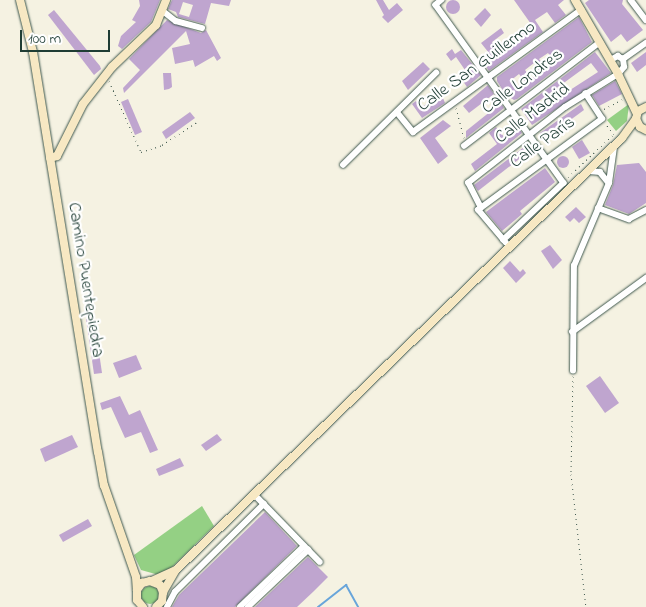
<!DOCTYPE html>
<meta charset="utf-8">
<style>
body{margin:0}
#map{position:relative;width:646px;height:607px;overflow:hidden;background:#f5f2e2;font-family:"Indie Flower",sans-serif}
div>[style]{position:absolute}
.green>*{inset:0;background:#94d084}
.round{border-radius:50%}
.stream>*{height:2px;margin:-1px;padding:0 1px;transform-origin:1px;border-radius:1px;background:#68a5da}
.building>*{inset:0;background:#bfa5cf}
.path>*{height:1px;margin-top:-0.5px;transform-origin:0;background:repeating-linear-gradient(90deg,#3f584e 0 1px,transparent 0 5px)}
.roads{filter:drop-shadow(0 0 1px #3f584e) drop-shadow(0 0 1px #3f584e)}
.street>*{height:5.5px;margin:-2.75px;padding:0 2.75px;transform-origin:2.75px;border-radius:2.75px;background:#fff}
.secondary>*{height:8px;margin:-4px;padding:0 4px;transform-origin:4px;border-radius:4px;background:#f7e8c3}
span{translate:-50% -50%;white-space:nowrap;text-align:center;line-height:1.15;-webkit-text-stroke:4.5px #fff;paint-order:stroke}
.street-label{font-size:18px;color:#1f3d34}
.scale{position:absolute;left:20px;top:30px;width:90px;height:22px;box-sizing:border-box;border:2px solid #1f3d34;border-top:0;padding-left:6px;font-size:15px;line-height:18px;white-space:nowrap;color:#1f3d34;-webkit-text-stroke:4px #fff;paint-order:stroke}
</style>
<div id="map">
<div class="green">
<i style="clip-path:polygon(629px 104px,627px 121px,616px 131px,607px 120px)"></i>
<i style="clip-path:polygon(202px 506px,214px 526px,168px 571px,159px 575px,141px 570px,134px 555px)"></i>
<i class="round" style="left:141px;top:586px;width:18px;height:18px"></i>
</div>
<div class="stream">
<i style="left:318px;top:607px;width:36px;rotate:-38deg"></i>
<i style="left:346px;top:585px;width:25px;rotate:61deg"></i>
</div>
<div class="building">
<i style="clip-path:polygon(139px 0,160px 0,151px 22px,122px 49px,118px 46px,121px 36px,136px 22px,132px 20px,140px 6px)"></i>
<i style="clip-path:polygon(evenodd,172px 0,231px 0,229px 6px,211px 3px,205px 24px,178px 17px,176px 12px,168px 9px,172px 0,183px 2px,193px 5px,189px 17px,179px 14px,183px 2px)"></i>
<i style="clip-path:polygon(376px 0,383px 0,389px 10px,397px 3px,403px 10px,388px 23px,382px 17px,384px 15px)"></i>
<i style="clip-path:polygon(514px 0,564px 0,558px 5px,566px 15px,555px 23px,547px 12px,535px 20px,543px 32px,489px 71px,481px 59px,489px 53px,481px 43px,501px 28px,504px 33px,492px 42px,499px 52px,531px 24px)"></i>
<i style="clip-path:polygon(589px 0,623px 0,622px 4px,643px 30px,627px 42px,621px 34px,611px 42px,585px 3px)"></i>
<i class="round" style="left:446px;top:0;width:14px;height:14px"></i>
<i style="clip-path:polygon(485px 8px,491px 15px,481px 27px,474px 19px)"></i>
<i style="clip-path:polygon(54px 10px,100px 66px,101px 69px,94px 75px,48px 15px)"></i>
<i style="clip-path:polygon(evenodd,579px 17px,592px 42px,517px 99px,514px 100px,506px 95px,497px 81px,497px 77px,579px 17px,548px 53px,554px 61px,546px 68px,539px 59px,548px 53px,579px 17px,534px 63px,540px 72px,531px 79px,525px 70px,534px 63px,579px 17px,519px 74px,526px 83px,517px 90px,510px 81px,519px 74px)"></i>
<i style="clip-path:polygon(167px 20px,201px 33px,206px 30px,221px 58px,217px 61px,214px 56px,195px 67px,193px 60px,175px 64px,172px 48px,190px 44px,186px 31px,124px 93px,123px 88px,140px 70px,129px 59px)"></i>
<i style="clip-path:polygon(452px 49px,455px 54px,461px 50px,481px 75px,467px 87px,458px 74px,465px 70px,456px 57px,451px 61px,446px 54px)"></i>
<i style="clip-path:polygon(evenodd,595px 52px,611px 73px,532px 125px,521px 109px,595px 52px,591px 63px,598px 72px,539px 110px,535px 104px,591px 63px)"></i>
<i style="clip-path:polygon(646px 52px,646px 65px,637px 72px,631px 63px)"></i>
<i style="clip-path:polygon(423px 62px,430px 69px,408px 90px,402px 81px)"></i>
<i style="clip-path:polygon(163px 73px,171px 73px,172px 87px,169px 89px,164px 90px)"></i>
<i style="clip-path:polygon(615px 81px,622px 94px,599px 106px,592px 95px)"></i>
<i style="clip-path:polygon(488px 85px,494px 94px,469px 113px,463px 106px)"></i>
<i style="clip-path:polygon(441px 93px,445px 103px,422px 118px,412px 104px,416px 101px,421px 108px)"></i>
<i style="clip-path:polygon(128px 99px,142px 132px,135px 135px,121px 102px)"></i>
<i style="clip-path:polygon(501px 103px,504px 108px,466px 138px,466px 131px)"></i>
<i style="clip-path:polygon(581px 104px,584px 110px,543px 140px,540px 133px)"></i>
<i style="clip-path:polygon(190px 112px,195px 118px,166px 139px,162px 132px)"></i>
<i style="clip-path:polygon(443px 120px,451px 126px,435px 138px,448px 156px,438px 164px,420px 138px)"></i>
<i style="clip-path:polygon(496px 127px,505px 138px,519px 128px,522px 133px,475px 171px,471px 164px,497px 144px,489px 133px)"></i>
<i style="clip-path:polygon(582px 140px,590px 153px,579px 159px,572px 147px)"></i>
<i style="clip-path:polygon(528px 144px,532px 149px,478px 191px,474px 185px)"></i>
<i class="round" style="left:557px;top:156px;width:12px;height:12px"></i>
<i style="clip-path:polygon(639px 163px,646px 172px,646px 203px,629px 214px,605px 205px,613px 185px,617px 165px)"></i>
<i style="clip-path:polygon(545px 168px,555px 182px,520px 211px,522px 214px,502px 231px,486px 212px)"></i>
<i style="clip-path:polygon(576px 207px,586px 217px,579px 223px,574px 218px,570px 222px,565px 217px)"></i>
<i style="clip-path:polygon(550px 245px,562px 260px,553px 269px,541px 251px)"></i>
<i style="clip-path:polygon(510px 261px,520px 272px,523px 269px,526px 273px,516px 283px,503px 268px)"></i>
<i style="clip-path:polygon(94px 318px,102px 373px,94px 374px,86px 319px)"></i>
<i style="clip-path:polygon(136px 355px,142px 369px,119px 378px,113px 363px)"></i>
<i style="clip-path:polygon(600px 376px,619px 403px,605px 413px,586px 386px)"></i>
<i style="clip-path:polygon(120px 396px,129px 415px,140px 410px,158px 450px,150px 453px,141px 432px,125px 438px,111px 407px,102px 410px,100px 403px)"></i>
<i style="clip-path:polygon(217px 434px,222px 440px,206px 451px,201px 445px)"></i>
<i style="clip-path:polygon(72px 435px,78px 447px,45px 462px,40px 449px)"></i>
<i style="clip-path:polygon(180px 458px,184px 466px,159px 476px,156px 469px)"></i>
<i style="clip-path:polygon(265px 512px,297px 546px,235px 607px,172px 607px,179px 595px)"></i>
<i style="clip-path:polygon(88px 519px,92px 526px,63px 542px,59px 535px)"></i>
<i style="clip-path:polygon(308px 557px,328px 577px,314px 591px,297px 607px,255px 607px)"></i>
</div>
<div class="path">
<i style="left:109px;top:81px;width:78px;rotate:65.7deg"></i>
<i style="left:141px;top:152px;width:22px;rotate:-18deg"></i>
<i style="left:162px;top:145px;width:42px;rotate:-33.3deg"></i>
<i style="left:456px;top:108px;width:31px;rotate:75deg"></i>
<i style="left:604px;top:109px;width:21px;rotate:-28deg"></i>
<i style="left:568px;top:177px;width:63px;rotate:-43.1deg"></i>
<i style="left:614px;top:134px;width:13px;rotate:-129deg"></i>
<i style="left:573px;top:376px;width:98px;rotate:91.2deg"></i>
<i style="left:571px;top:474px;width:134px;rotate:83.6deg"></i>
</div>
<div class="roads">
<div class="street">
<i style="left:442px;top:0;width:8px;rotate:140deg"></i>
<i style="left:436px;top:5px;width:219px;rotate:54.3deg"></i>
<i style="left:564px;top:183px;width:83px;rotate:136.5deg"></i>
<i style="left:631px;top:0;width:25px;rotate:53deg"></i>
<i style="left:163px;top:11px;width:16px;rotate:38deg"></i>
<i style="left:176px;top:21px;width:27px;rotate:15deg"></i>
<i style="left:623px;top:59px;width:28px;rotate:-35deg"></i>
<i style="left:611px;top:60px;width:8px;rotate:-30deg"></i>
<i style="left:618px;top:56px;width:6px;rotate:31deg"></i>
<i style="left:397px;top:112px;width:26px;rotate:51deg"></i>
<i style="left:413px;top:132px;width:208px;rotate:-36deg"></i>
<i style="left:464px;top:146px;width:171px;rotate:-37.4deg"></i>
<i style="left:343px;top:165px;width:131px;rotate:-44.7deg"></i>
<i style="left:589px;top:171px;width:11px;rotate:5deg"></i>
<i style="left:600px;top:172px;width:14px;rotate:51deg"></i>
<i style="left:481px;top:208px;width:28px;rotate:-117deg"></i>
<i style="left:468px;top:183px;width:123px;rotate:-38.1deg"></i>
<i style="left:565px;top:107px;width:62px;rotate:-31.9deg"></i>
<i style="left:618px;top:74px;width:9px;rotate:-49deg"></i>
<i style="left:624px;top:67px;width:8px;rotate:-97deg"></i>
<i style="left:598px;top:208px;width:33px;rotate:20deg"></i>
<i style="left:629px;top:219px;width:19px;rotate:-28deg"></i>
<i style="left:506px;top:243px;width:43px;rotate:-130.3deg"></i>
<i style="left:478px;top:210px;width:154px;rotate:-36.3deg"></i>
<i style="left:602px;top:119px;width:30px;rotate:-123deg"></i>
<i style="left:572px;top:332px;width:92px;rotate:-36.1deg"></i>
<i style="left:573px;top:371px;width:105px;rotate:-89.5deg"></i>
<i style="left:574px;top:266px;width:90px;rotate:-67.1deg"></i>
<i style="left:609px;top:183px;width:37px;rotate:-82deg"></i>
<i style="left:258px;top:498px;width:89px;rotate:45.9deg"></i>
<i style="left:167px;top:607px;width:17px;rotate:-62deg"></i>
<i style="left:175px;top:592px;width:125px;rotate:-44.7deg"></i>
<i style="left:240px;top:607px;width:88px;rotate:-43.6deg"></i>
<i style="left:248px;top:607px;width:83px;rotate:-43.5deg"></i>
</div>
<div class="secondary">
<i style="left:20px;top:0;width:54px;rotate:76deg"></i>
<i style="left:33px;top:52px;width:405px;rotate:80.8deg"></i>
<i style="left:98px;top:452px;width:34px;rotate:80deg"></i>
<i style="left:104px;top:485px;width:97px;rotate:70.8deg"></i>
<i style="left:136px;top:577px;width:13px;rotate:86deg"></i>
<i style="left:575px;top:0;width:86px;rotate:59.8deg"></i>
<i style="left:618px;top:74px;width:44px;rotate:64.6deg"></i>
<i style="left:646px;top:107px;width:9px;rotate:153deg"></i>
<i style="left:638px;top:111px;width:8px;rotate:104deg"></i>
<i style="left:636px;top:119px;width:9px;rotate:63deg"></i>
<i style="left:640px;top:127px;width:7px;rotate:27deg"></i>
<i style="left:50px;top:158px;width:7px;rotate:-16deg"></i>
<i style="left:57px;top:156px;width:58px;rotate:-63.4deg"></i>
<i style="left:83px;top:104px;width:47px;rotate:-51.9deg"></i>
<i style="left:112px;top:67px;width:61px;rotate:-43.7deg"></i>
<i style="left:156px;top:25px;width:27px;rotate:-68deg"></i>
<i style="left:152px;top:581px;width:26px;rotate:-25deg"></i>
<i style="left:176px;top:570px;width:621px;rotate:-44.09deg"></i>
<i style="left:622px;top:138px;width:24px;rotate:-54deg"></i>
<i style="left:163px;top:592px;width:24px;rotate:-60deg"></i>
<i style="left:143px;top:607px;width:9px;rotate:-131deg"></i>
<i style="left:137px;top:600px;width:10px;rotate:-90deg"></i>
<i style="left:137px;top:590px;width:9px;rotate:-54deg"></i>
<i style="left:142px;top:583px;width:8px;rotate:-14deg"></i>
<i style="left:150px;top:581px;width:11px;rotate:22deg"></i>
<i style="left:160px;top:585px;width:8px;rotate:67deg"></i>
<i style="left:163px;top:592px;width:9px;rotate:96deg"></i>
<i style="left:162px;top:601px;width:8px;rotate:135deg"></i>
</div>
</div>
<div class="street-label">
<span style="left:477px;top:67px;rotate:-36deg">Calle San Guillermo</span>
<span style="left:523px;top:82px;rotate:-37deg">Calle Londres</span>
<span style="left:533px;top:114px;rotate:-37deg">Calle Madrid</span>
<span style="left:543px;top:143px;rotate:-36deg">Calle París</span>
<span style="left:85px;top:280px;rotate:81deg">Camino Puentepiedra</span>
</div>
<div class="scale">100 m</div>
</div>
